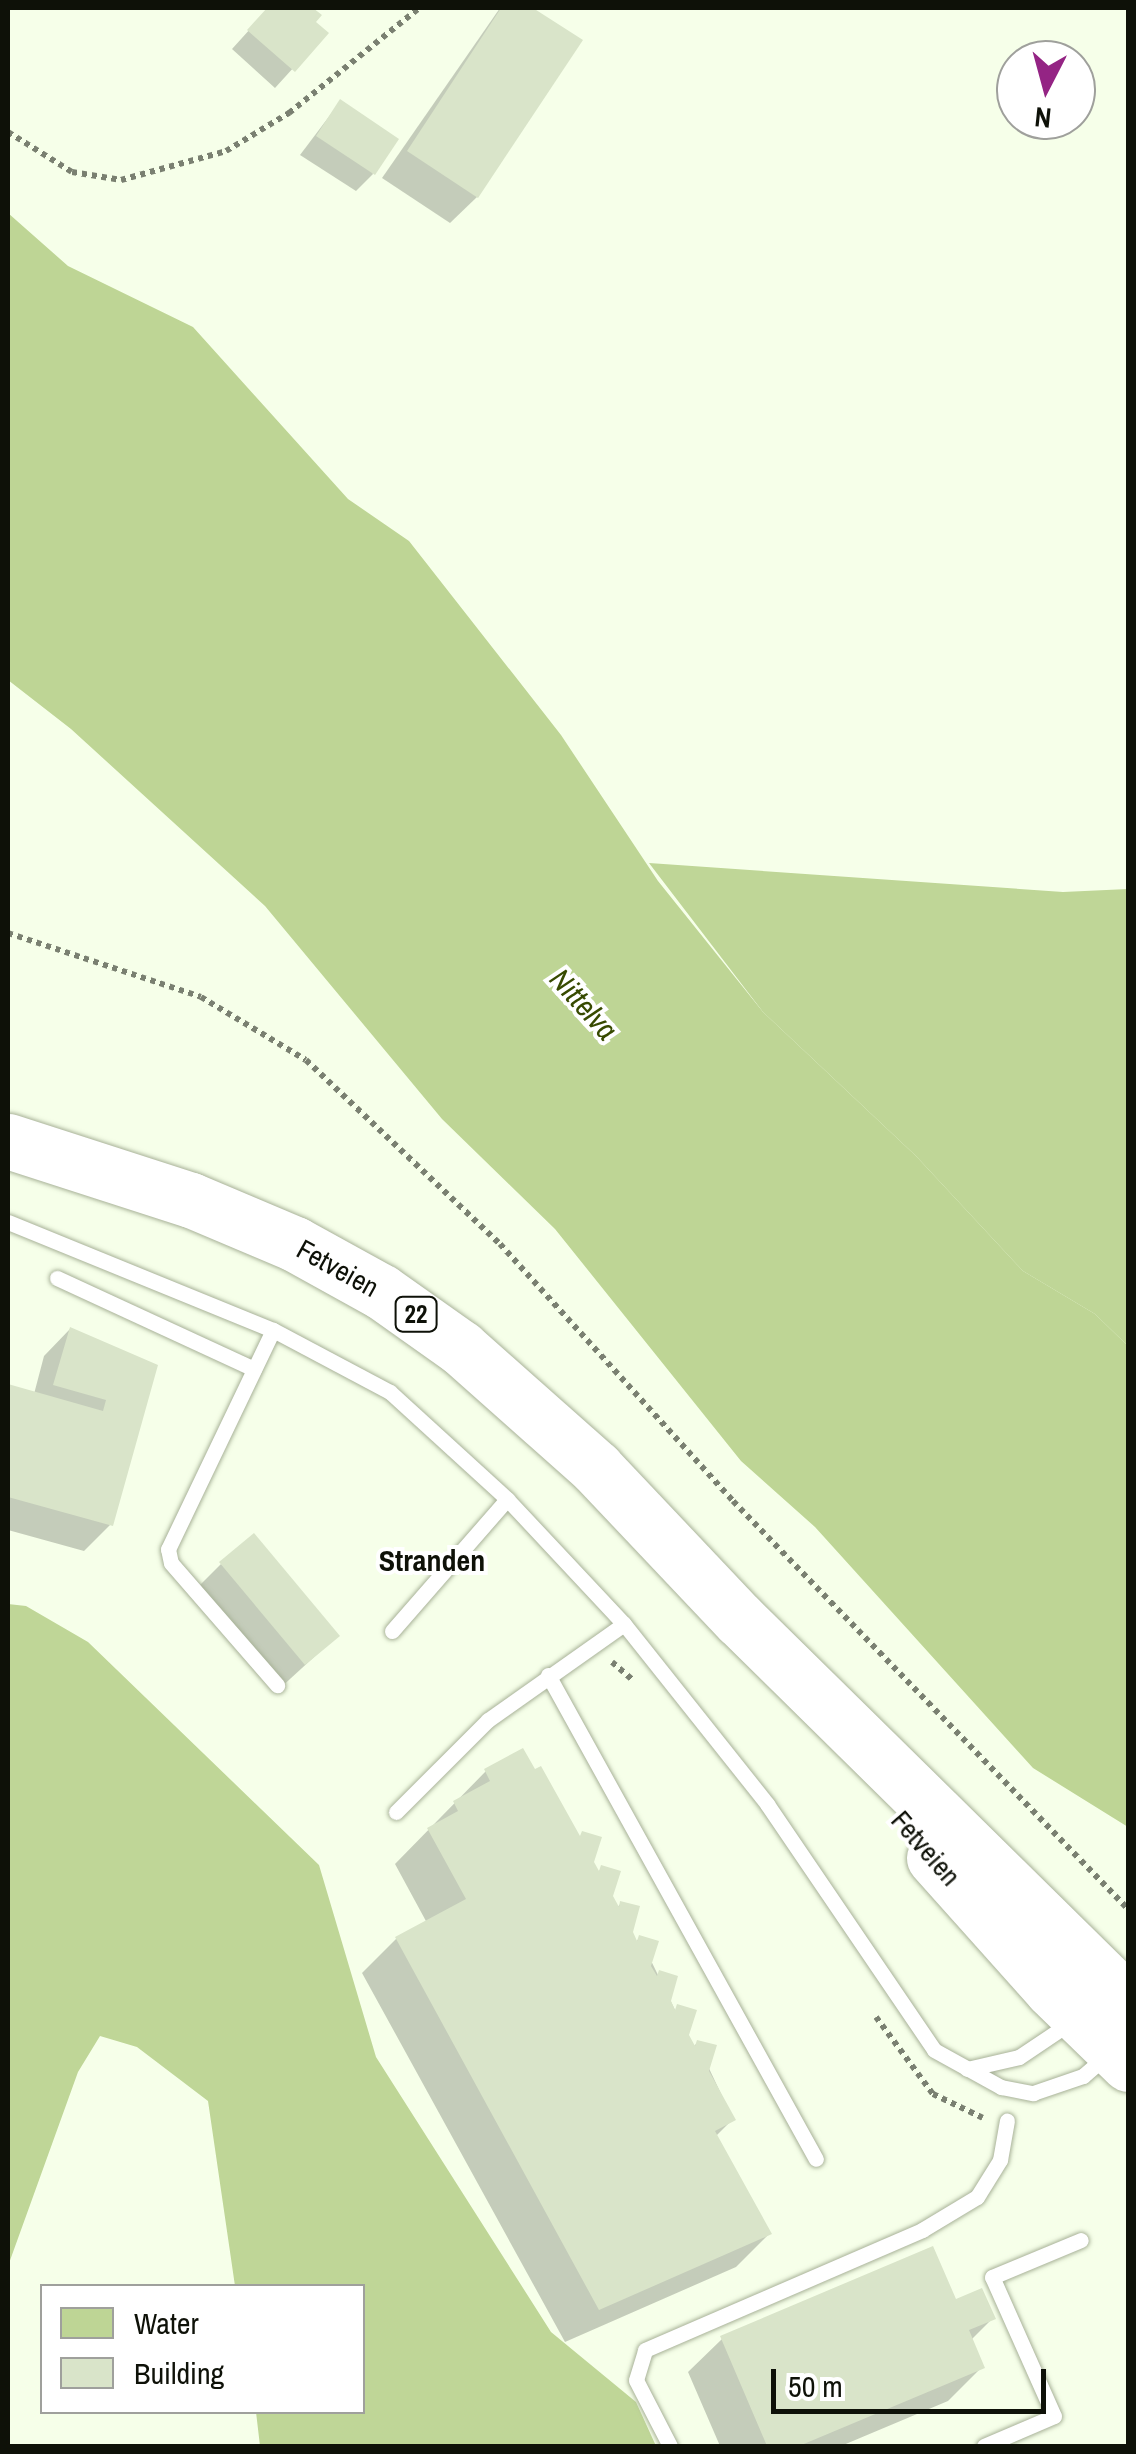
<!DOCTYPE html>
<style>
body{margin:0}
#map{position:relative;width:1136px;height:2454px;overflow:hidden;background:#f6ffe9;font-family:"Archivo Narrow",sans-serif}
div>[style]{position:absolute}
.forest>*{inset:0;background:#bfd697}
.water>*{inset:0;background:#bed595}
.shadow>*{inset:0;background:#0003}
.building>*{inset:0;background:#d9e4c9}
.path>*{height:6px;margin-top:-3px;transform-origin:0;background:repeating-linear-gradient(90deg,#7a8071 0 5px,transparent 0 10px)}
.roads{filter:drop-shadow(0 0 2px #a8b298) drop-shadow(0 0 2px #a8b298)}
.lane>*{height:15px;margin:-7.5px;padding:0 7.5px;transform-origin:7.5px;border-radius:7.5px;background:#fff}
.highway>*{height:55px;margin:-27.5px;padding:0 27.5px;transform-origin:27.5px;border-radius:27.5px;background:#fff}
span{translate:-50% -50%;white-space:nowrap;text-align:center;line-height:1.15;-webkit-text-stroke:8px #fff;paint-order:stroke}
.shield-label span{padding:2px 8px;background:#fff;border:2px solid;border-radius:8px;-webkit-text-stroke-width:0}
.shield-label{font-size:25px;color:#0e1108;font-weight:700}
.street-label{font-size:28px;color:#0e1108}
.water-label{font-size:30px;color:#374a00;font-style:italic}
.neighbourhood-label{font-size:30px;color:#0e1108;font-weight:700}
.frame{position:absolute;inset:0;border:10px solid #0e1108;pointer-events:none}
.legend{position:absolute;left:40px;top:2284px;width:325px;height:130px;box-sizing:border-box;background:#fff;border:2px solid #9fa09c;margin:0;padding:12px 18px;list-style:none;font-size:30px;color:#0e1108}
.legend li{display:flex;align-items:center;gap:20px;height:50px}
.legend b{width:50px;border:2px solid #9fa09c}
.north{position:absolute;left:996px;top:40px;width:100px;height:100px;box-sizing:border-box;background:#fff;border:2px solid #9fa09c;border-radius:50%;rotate:186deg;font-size:28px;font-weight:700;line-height:40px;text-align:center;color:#0e1108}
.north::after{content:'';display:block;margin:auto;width:35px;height:45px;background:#942484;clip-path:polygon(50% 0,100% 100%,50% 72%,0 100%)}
.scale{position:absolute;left:771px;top:2369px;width:275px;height:45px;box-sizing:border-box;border:5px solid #0e1108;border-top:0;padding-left:12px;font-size:30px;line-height:35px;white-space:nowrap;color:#0e1108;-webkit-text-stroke:8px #fff;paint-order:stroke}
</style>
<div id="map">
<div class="forest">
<i style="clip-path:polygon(649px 863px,1063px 892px,1128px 889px,1128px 1346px,1095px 1314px,1023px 1271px,916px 1156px,763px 1012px)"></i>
<i style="clip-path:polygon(8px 1604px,26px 1606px,88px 1642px,319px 1865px,376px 2057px,551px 2332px,636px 2402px,656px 2446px,260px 2446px,256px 2412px,362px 2412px,362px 2286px,235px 2286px,208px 2101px,137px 2047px,100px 2036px,78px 2072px,8px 2266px)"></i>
</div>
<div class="water">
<i style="clip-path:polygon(8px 213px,68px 266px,193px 327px,348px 499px,409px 541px,561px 735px,658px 881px,763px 1012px,916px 1156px,1023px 1271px,1095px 1314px,1128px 1346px,1128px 1827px,1033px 1768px,815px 1527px,741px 1461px,555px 1229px,442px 1119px,265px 906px,71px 729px,8px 680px)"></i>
</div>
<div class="shadow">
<i style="clip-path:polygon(269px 8px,310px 8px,319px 15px,313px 22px,325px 33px,275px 88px,232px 49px)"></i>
<i style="clip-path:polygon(500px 8px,529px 8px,579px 41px,477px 197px,450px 223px,382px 178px)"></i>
<i style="clip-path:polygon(340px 102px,373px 174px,356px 191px,300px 155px)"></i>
<i style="clip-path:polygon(70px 1329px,155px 1367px,110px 1525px,84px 1551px,8px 1530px,8px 1387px,34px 1394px,44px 1356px)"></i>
<i style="clip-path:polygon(221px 1564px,337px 1636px,278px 1690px,195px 1590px)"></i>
<i style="clip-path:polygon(486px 1771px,597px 1873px,602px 1868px,610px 1896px,617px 1908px,621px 1903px,635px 1942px,640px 1938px,693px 2047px,697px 2043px,733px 2119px,715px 2137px,769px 2234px,736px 2267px,565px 2342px,362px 1973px,396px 1939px,427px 1923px,395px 1864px)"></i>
<i style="clip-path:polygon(955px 2303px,993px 2318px,970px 2341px,982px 2367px,948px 2401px,841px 2446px,720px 2446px,688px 2372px,722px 2339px)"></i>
</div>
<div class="building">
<i style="clip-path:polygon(267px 8px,313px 8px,322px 15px,316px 22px,329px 33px,295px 72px,247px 30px)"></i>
<i style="clip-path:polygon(501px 8px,533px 8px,583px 40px,478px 198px,407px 151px)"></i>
<i style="clip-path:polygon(340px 99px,399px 139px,375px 175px,316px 136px)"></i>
<i style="clip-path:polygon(70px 1327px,158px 1365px,113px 1526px,8px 1497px,8px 1384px,103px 1411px,106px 1400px,53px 1385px)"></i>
<i style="clip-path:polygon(254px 1533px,340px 1636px,305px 1665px,219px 1562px)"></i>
<i style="clip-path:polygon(523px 1748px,535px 1769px,541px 1766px,580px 1836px,582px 1831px,602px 1837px,594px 1862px,599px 1871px,601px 1865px,621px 1871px,613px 1896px,619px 1907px,620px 1901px,640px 1906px,633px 1932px,637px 1941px,639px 1935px,659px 1941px,651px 1966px,657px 1976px,659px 1970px,678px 1976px,671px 2001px,675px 2010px,677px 2004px,697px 2010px,689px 2035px,695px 2046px,697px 2040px,717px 2045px,709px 2071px,736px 2120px,715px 2131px,772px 2234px,599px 2310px,395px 1937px,466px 1899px,427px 1828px,458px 1811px,453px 1801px,490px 1781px,484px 1769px)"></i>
<i style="clip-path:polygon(933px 2246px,956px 2299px,982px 2288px,996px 2319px,969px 2330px,985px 2368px,799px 2446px,767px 2446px,720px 2336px)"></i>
</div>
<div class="path">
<i style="left:8px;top:132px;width:75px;rotate:32deg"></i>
<i style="left:72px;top:172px;width:50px;rotate:9.3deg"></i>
<i style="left:121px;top:180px;width:109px;rotate:-15.4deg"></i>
<i style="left:226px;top:151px;width:74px;rotate:-31.1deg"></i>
<i style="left:289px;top:113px;width:167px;rotate:-38.9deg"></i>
<i style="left:8px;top:933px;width:203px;rotate:18.3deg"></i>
<i style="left:201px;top:997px;width:122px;rotate:31deg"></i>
<i style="left:306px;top:1060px;width:267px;rotate:43.5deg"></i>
<i style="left:500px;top:1244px;width:347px;rotate:47.8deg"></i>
<i style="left:733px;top:1501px;width:568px;rotate:45.93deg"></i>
<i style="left:612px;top:1662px;width:28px;rotate:41deg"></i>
<i style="left:876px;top:2017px;width:96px;rotate:53.5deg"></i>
<i style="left:933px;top:2094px;width:55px;rotate:25.6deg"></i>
</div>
<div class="roads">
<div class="lane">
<i style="left:8px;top:1222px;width:286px;rotate:22.2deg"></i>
<i style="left:273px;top:1330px;width:132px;rotate:27.9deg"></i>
<i style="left:390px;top:1392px;width:159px;rotate:42.4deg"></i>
<i style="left:507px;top:1499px;width:171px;rotate:46.9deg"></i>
<i style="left:624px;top:1624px;width:230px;rotate:51.5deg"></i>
<i style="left:767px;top:1804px;width:297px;rotate:55.8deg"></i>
<i style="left:934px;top:2050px;width:77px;rotate:28.9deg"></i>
<i style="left:1001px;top:2087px;width:33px;rotate:11deg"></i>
<i style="left:1033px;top:2093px;width:53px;rotate:-18.8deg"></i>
<i style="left:1083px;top:2076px;width:32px;rotate:-41deg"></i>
<i style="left:57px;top:1278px;width:217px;rotate:24.8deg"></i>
<i style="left:273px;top:1330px;width:243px;rotate:115.6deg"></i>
<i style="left:168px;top:1549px;width:14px;rotate:78deg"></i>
<i style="left:171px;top:1563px;width:162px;rotate:49deg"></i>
<i style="left:392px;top:1631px;width:175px;rotate:-48.9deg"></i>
<i style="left:548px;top:1675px;width:553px;rotate:61.03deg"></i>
<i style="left:396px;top:1812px;width:130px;rotate:-45deg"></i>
<i style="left:488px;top:1720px;width:166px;rotate:-35.2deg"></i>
<i style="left:967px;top:2069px;width:53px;rotate:-13deg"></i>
<i style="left:1019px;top:2057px;width:63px;rotate:-33.9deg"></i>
<i style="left:670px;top:2446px;width:74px;rotate:-117.3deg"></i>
<i style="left:636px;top:2380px;width:31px;rotate:-73deg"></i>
<i style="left:645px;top:2350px;width:302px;rotate:-23.4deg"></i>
<i style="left:922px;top:2230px;width:64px;rotate:-31deg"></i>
<i style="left:977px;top:2197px;width:44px;rotate:-58.1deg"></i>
<i style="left:1000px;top:2160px;width:40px;rotate:-80deg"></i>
<i style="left:984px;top:2446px;width:76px;rotate:-23.2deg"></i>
<i style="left:1054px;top:2416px;width:152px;rotate:-114deg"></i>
<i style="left:992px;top:2277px;width:96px;rotate:-22.6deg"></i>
</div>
<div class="highway">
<i style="left:8px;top:1141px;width:192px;rotate:17.9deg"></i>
<i style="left:191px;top:1200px;width:113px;rotate:22.9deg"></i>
<i style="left:295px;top:1244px;width:99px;rotate:28.9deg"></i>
<i style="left:382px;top:1292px;width:97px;rotate:35.3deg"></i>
<i style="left:461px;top:1348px;width:181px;rotate:41.6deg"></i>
<i style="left:596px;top:1468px;width:208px;rotate:46.6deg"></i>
<i style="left:739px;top:1619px;width:546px;rotate:44.55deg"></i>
<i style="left:934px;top:1858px;width:177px;rotate:48.2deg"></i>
<i style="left:1052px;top:1990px;width:106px;rotate:44.2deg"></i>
</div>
</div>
<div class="shield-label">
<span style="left:416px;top:1314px">22</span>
</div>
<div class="street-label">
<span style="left:338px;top:1268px;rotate:29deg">Fetveien</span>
<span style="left:926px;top:1848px;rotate:49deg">Fetveien</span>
</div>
<div class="water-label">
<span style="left:584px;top:1004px;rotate:48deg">Nittelva</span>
</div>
<div class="neighbourhood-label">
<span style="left:432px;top:1560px">Stranden</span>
</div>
<div class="frame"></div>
<ul class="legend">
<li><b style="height:28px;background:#bed595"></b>Water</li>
<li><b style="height:28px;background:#d9e4c9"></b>Building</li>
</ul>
<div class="north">N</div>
<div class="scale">50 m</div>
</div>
